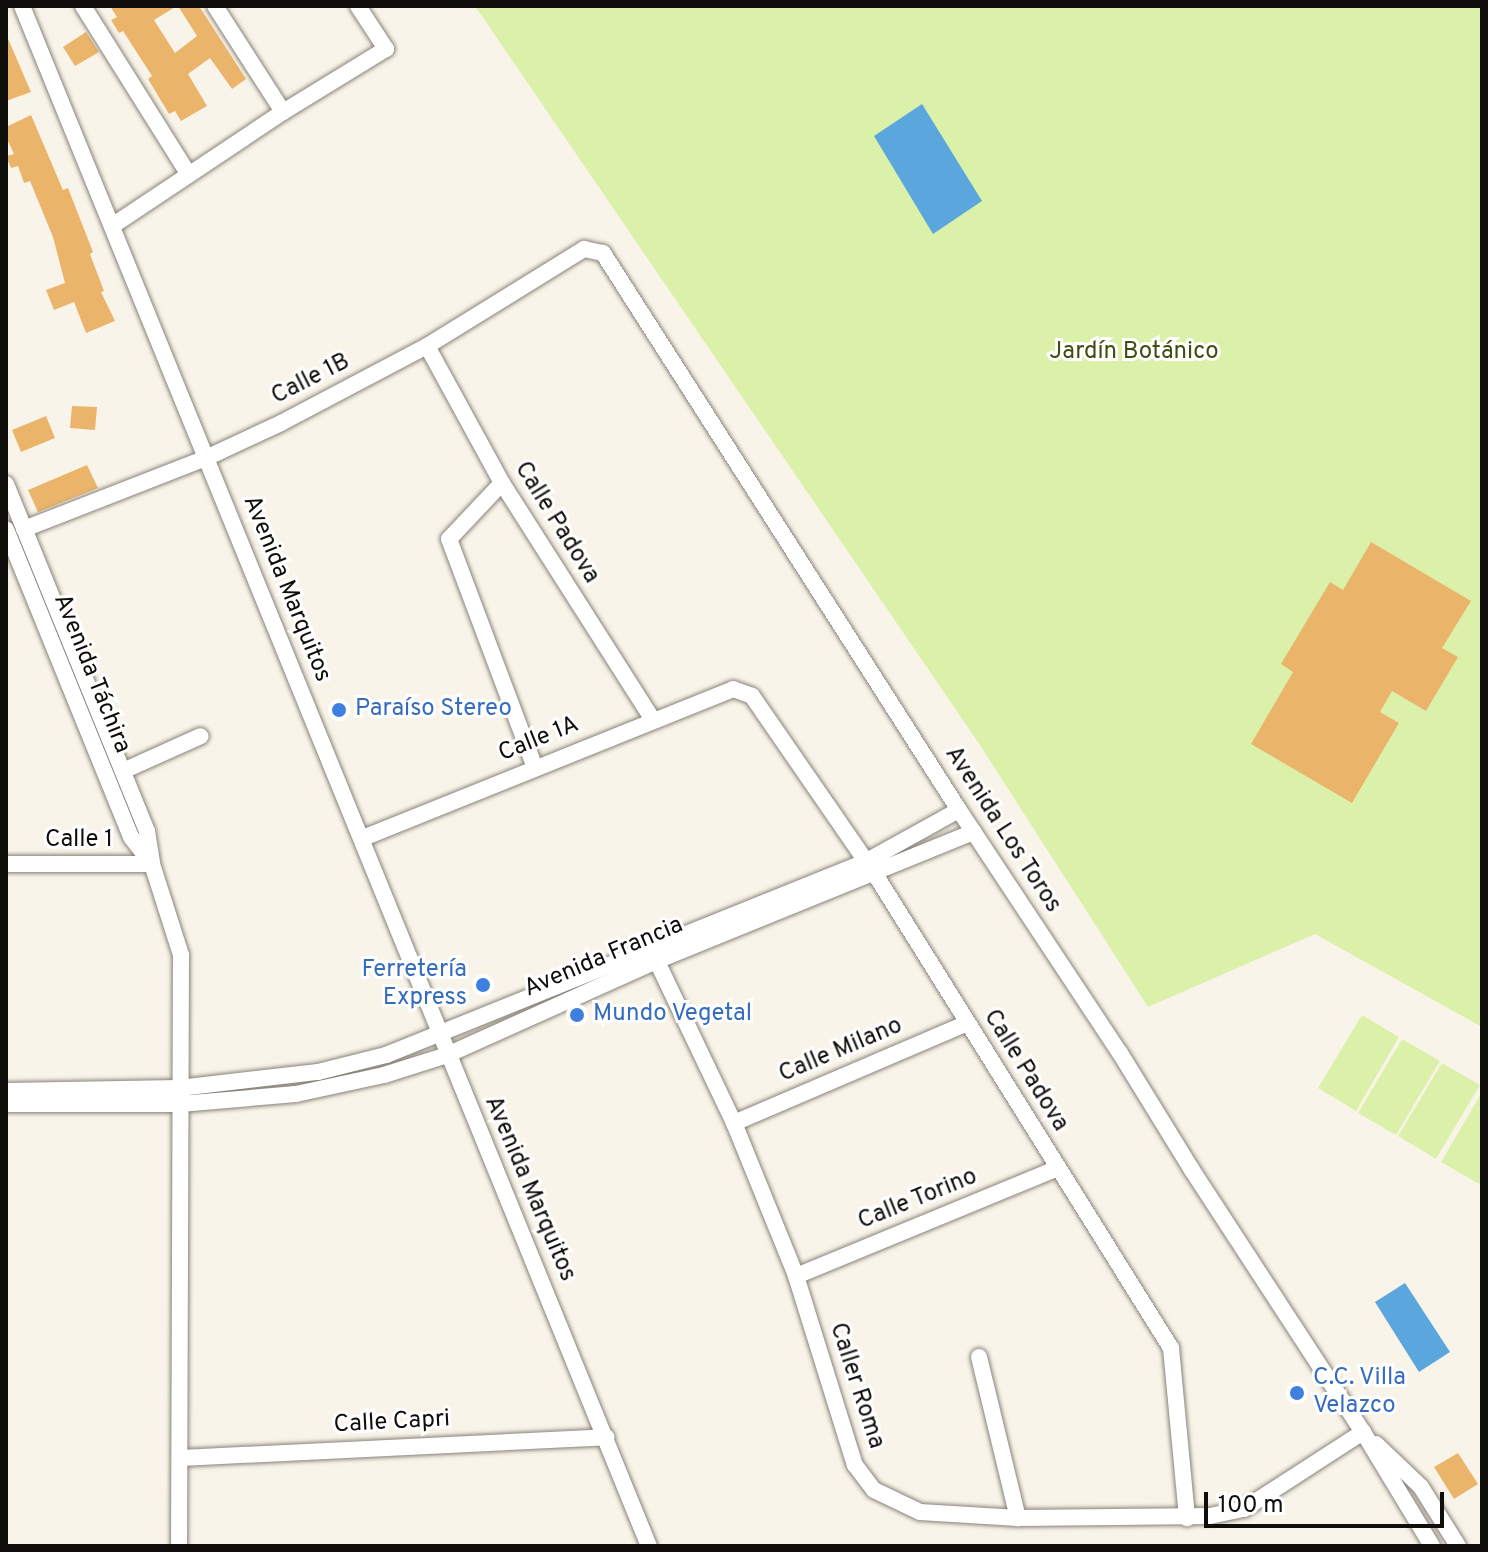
<!DOCTYPE html>
<meta charset="utf-8">
<style>
body{margin:0}
#map{position:relative;width:1488px;height:1552px;overflow:hidden;background:#f9f4e9;font-family:Overpass,sans-serif}
div>[style]{position:absolute}
.green>*{inset:0;background:#dbf1a9}
.water>*{inset:0;background:#5aa6dd}
.building>*{inset:0;background:#eab56b}
.roads{filter:drop-shadow(0 0 2px #88837a) drop-shadow(0 0 2px #88837a)}
.minor>*{height:16px;margin:-8px;padding:0 8px;transform-origin:8px;border-radius:8px;background:#fff}
.dots>*{width:22px;height:22px;translate:-50% -50%;box-sizing:border-box;border:4px solid #fff;border-radius:50%}
span{translate:-50% -50%;white-space:nowrap;text-align:center;line-height:1.15;-webkit-text-stroke:6px #fff;paint-order:stroke}
.park-label{font-size:24px;color:#3f4d11}
.street-label{font-size:24px;color:#100e0b}
.shop-label{font-size:24px;color:#366cbe}
.left{translate:0 -50%;text-align:left}
.right{translate:-100% -50%;text-align:right}
.frame{position:absolute;inset:0;border:8px solid #100e0b;pointer-events:none}
.scale{position:absolute;left:1204px;top:1492px;width:240px;height:36px;box-sizing:border-box;border:4px solid #100e0b;border-top:0;padding-left:10px;font-size:24px;line-height:28px;white-space:nowrap;color:#100e0b;-webkit-text-stroke:6px #fff;paint-order:stroke}
</style>
<div id="map">
<div class="green">
<i style="clip-path:polygon(475px 6px,1482px 6px,1482px 1027px,1315px 934px,1148px 1007px,980px 745px)"></i>
<i style="clip-path:polygon(1362px 1015px,1399px 1037px,1356px 1111px,1318px 1088px)"></i>
<i style="clip-path:polygon(1402px 1039px,1440px 1061px,1396px 1135px,1358px 1113px)"></i>
<i style="clip-path:polygon(1442px 1063px,1480px 1085px,1436px 1159px,1398px 1136px)"></i>
<i style="clip-path:polygon(1482px 1092px,1482px 1179px,1479px 1184px,1441px 1162px)"></i>
</div>
<div class="water">
<i style="clip-path:polygon(922px 104px,982px 201px,933px 234px,874px 136px)"></i>
<i style="clip-path:polygon(1405px 1283px,1450px 1352px,1419px 1372px,1375px 1302px)"></i>
</div>
<div class="building">
<i style="clip-path:polygon(110px 6px,177px 6px,154px 20px,175px 53px,197px 36px,178px 6px,199px 6px,246px 79px,232px 89px,210px 58px,188px 74px,207px 106px,181px 121px,175px 111px,169px 114px,148px 79px,152px 76px,123px 31px,119px 33px,111px 20px,117px 17px)"></i>
<i style="clip-path:polygon(86px 32px,99px 52px,75px 66px,63px 47px)"></i>
<i style="clip-path:polygon(6px 34px,31px 92px,6px 101px)"></i>
<i style="clip-path:polygon(31px 115px,63px 190px,68px 188px,93px 252px,90px 254px,104px 291px,101px 292px,115px 321px,86px 333px,74px 302px,54px 310px,46px 290px,65px 283px,53px 237px,30px 181px,24px 183px,18px 166px,11px 168px,6px 156px,14px 154px,6px 137px,6px 127px)"></i>
<i style="clip-path:polygon(72px 406px,97px 407px,95px 430px,70px 428px)"></i>
<i style="clip-path:polygon(46px 416px,55px 438px,21px 452px,12px 430px)"></i>
<i style="clip-path:polygon(87px 465px,98px 488px,38px 512px,28px 490px)"></i>
<i style="clip-path:polygon(1371px 542px,1471px 601px,1442px 648px,1458px 657px,1426px 711px,1392px 691px,1380px 712px,1399px 723px,1352px 803px,1251px 744px,1293px 672px,1281px 664px,1330px 582px,1343px 590px)"></i>
<i style="clip-path:polygon(1458px 1453px,1478px 1484px,1454px 1499px,1434px 1467px)"></i>
</div>
<div class="roads">
<div class="minor">
<i style="left:22px;top:6px;width:1663px;rotate:67.85deg"></i>
<i style="left:83px;top:6px;width:199px;rotate:57.9deg"></i>
<i style="left:215px;top:6px;width:126px;rotate:57.3deg"></i>
<i style="left:112px;top:226px;width:206px;rotate:-33.7deg"></i>
<i style="left:283px;top:112px;width:121px;rotate:-31.5deg"></i>
<i style="left:386px;top:49px;width:51px;rotate:-123.1deg"></i>
<i style="left:427px;top:346px;width:156px;rotate:61.3deg"></i>
<i style="left:502px;top:483px;width:281px;rotate:57.5deg"></i>
<i style="left:502px;top:483px;width:77px;rotate:133.4deg"></i>
<i style="left:449px;top:539px;width:245px;rotate:69.4deg"></i>
<i style="left:6px;top:484px;width:375px;rotate:67.9deg"></i>
<i style="left:147px;top:831px;width:33px;rotate:81deg"></i>
<i style="left:152px;top:864px;width:34px;rotate:-128deg"></i>
<i style="left:131px;top:837px;width:332px;rotate:-112.1deg"></i>
<i style="left:24px;top:529px;width:195px;rotate:-21.3deg"></i>
<i style="left:206px;top:458px;width:83px;rotate:-25deg"></i>
<i style="left:281px;top:423px;width:165px;rotate:-27.8deg"></i>
<i style="left:427px;top:346px;width:185px;rotate:-31.7deg"></i>
<i style="left:584px;top:249px;width:19px;rotate:12deg"></i>
<i style="left:603px;top:253px;width:661px;rotate:57.42deg"></i>
<i style="left:959px;top:810px;width:291px;rotate:56.5deg"></i>
<i style="left:1120px;top:1053px;width:137px;rotate:58.4deg"></i>
<i style="left:1192px;top:1170px;width:313px;rotate:56.9deg"></i>
<i style="left:1363px;top:1432px;width:133px;rotate:58.8deg"></i>
<i style="left:123px;top:771px;width:85px;rotate:-24.2deg"></i>
<i style="left:363px;top:838px;width:399px;rotate:-21.9deg"></i>
<i style="left:733px;top:689px;width:20px;rotate:20deg"></i>
<i style="left:752px;top:696px;width:216px;rotate:55.4deg"></i>
<i style="left:875px;top:874px;width:559px;rotate:58.02deg"></i>
<i style="left:1171px;top:1348px;width:171px;rotate:84.6deg"></i>
<i style="left:6px;top:864px;width:146px"></i>
<i style="left:152px;top:864px;width:96px;rotate:72.3deg"></i>
<i style="left:181px;top:955px;width:591px;rotate:90.19deg"></i>
<i style="left:651px;top:949px;width:193px;rotate:64.5deg"></i>
<i style="left:734px;top:1123px;width:165px;rotate:67.9deg"></i>
<i style="left:796px;top:1276px;width:198px;rotate:72.7deg"></i>
<i style="left:855px;top:1465px;width:31px;rotate:53deg"></i>
<i style="left:874px;top:1490px;width:51px;rotate:25.6deg"></i>
<i style="left:920px;top:1512px;width:98px;rotate:3.5deg"></i>
<i style="left:1018px;top:1518px;width:192px;rotate:-0.6deg"></i>
<i style="left:1210px;top:1516px;width:35px;rotate:-12deg"></i>
<i style="left:1244px;top:1509px;width:142px;rotate:-32.9deg"></i>
<i style="left:6px;top:1091px;width:173px;rotate:-1deg"></i>
<i style="left:179px;top:1088px;width:140px;rotate:-6.6deg"></i>
<i style="left:318px;top:1072px;width:70px;rotate:-14deg"></i>
<i style="left:386px;top:1055px;width:516px;rotate:-21.95deg"></i>
<i style="left:865px;top:862px;width:107px;rotate:-29deg"></i>
<i style="left:6px;top:1104px;width:174px"></i>
<i style="left:180px;top:1104px;width:116px;rotate:-4.9deg"></i>
<i style="left:296px;top:1094px;width:90px;rotate:-12.2deg"></i>
<i style="left:384px;top:1075px;width:66px;rotate:-17.6deg"></i>
<i style="left:447px;top:1055px;width:229px;rotate:-24.2deg"></i>
<i style="left:656px;top:961px;width:343px;rotate:-22.1deg"></i>
<i style="left:734px;top:1123px;width:254px;rotate:-23.2deg"></i>
<i style="left:796px;top:1276px;width:283px;rotate:-22.4deg"></i>
<i style="left:979px;top:1357px;width:166px;rotate:76.4deg"></i>
<i style="left:1376px;top:1444px;width:62px;rotate:43.7deg"></i>
<i style="left:1421px;top:1487px;width:70px;rotate:57.9deg"></i>
<i style="left:181px;top:1458px;width:426px;rotate:-2.8deg"></i>
</div>
</div>
<div class="dots">
<i style="left:339px;top:710px;background:#3f7fe0"></i>
<i style="left:483px;top:985px;background:#3f7fe0"></i>
<i style="left:577px;top:1015px;background:#3f7fe0"></i>
<i style="left:1297px;top:1393px;background:#3f7fe0"></i>
</div>
<div class="park-label">
<span style="left:1134px;top:353px">Jardín Botánico</span>
</div>
<div class="street-label">
<span style="left:311px;top:380px;rotate:-27deg">Calle 1B</span>
<span style="left:556px;top:523px;rotate:58deg">Calle Padova</span>
<span style="left:286px;top:589px;rotate:68deg">Avenida Marquitos</span>
<span style="left:91px;top:674px;rotate:68deg">Avenida Táchira</span>
<span style="left:539px;top:740px;rotate:-22deg">Calle 1A</span>
<span style="left:1002px;top:830px;rotate:57deg">Avenida Los Toros</span>
<span style="left:79px;top:841px">Calle 1</span>
<span style="left:604px;top:958px;rotate:-23deg">Avenida Francia</span>
<span style="left:841px;top:1051px;rotate:-23deg">Calle Milano</span>
<span style="left:1025px;top:1071px;rotate:58deg">Calle Padova</span>
<span style="left:529px;top:1189px;rotate:67deg">Avenida Marquitos</span>
<span style="left:918px;top:1200px;rotate:-22deg">Calle Torino</span>
<span style="left:856px;top:1386px;rotate:72deg">Caller Roma</span>
<span style="left:392px;top:1423px;rotate:-3deg">Calle Capri</span>
</div>
<div class="shop-label">
<span class="left" style="left:355px;top:710px">Paraíso Stereo</span>
<span class="right" style="left:467px;top:985px">Ferretería<br>Express</span>
<span class="left" style="left:593px;top:1015px">Mundo Vegetal</span>
<span class="left" style="left:1313px;top:1393px">C.C. Villa<br>Velazco</span>
</div>
<div class="frame"></div>
<div class="scale">100 m</div>
</div>
